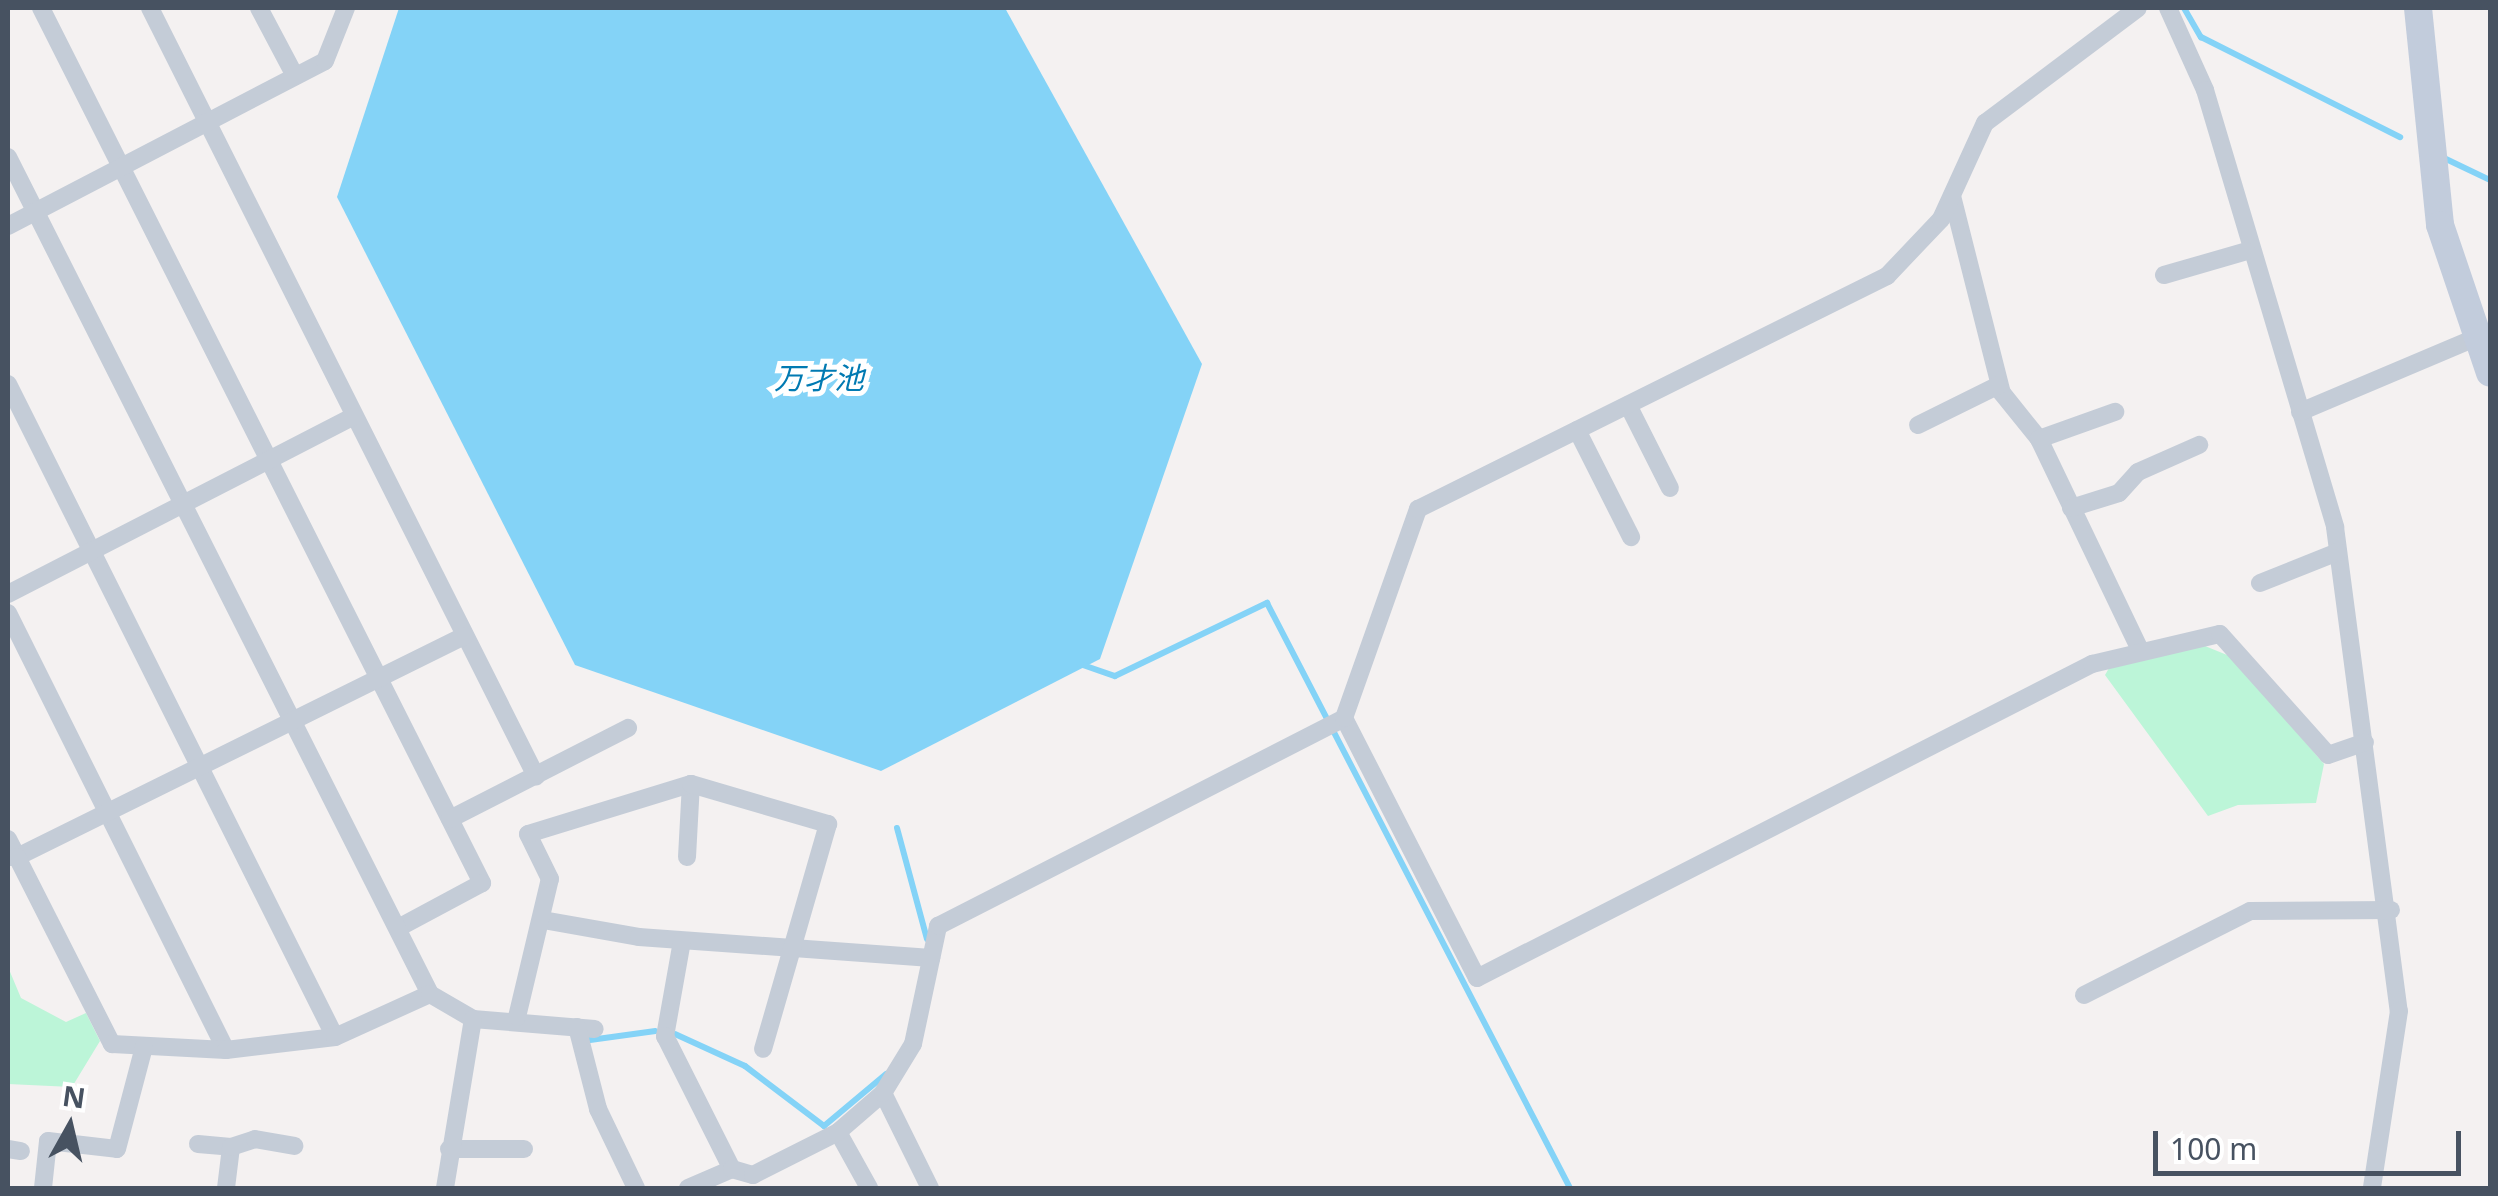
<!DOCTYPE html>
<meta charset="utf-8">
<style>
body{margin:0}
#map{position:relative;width:2498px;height:1196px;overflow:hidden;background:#f4f1f1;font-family:"Noto Sans","Noto Sans JP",sans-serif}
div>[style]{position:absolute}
.green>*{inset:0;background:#bcf5d8}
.water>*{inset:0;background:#84d3f7}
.stream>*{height:6px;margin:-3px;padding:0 3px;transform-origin:3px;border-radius:3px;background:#84d3f7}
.minor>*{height:18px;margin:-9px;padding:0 9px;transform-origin:9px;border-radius:9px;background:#c4ccd7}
.secondary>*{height:28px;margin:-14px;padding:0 14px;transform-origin:14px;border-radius:14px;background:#c2ccdc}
span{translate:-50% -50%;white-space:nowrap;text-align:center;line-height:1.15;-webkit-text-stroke:10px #fff;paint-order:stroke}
.water-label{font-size:30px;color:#017ab2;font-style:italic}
.frame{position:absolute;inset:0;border:10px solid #475261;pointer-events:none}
.north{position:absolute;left:20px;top:1076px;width:100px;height:100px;-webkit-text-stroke:8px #fff;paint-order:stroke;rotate:8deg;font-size:28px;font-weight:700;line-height:40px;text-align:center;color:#475261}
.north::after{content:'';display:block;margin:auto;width:35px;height:45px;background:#475261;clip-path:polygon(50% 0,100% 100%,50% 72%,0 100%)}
.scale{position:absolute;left:2153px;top:1131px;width:308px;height:45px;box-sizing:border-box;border:5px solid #475261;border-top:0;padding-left:12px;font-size:30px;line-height:35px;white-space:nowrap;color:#475261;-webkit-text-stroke:8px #fff;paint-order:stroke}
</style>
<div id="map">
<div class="green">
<i style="clip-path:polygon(2205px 646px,2232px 657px,2324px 764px,2316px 803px,2238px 805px,2208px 816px,2105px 675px,2112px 663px)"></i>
<i style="clip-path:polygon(8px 967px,21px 998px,66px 1022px,86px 1013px,100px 1041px,72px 1087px,8px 1084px)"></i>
</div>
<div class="water">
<i style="clip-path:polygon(399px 8px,1005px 8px,1202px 364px,1100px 659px,881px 771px,575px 665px,337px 197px)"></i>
</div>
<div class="stream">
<i style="left:2184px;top:8px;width:34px;rotate:60deg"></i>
<i style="left:2201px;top:37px;width:223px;rotate:26.7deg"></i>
<i style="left:2446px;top:159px;width:49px;rotate:25.5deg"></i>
<i style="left:1080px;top:664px;width:37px;rotate:19deg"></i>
<i style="left:1115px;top:676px;width:169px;rotate:-25.7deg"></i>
<i style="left:1267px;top:603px;width:659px;rotate:62.62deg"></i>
<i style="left:897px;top:828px;width:115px;rotate:74.9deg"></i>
<i style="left:675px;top:1034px;width:77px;rotate:24.6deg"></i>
<i style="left:745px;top:1066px;width:99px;rotate:37.2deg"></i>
<i style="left:824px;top:1126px;width:81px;rotate:-40deg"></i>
<i style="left:590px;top:1040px;width:66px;rotate:-7.9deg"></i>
</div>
<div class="minor">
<i style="left:41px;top:8px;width:980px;rotate:63.25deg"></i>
<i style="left:482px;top:883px;width:95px;rotate:151.8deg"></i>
<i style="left:150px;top:8px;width:860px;rotate:63.32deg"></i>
<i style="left:259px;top:8px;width:77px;rotate:62.1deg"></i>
<i style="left:2168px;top:8px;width:90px;rotate:65.7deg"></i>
<i style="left:2205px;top:90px;width:456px;rotate:73.4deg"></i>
<i style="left:2335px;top:527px;width:488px;rotate:82.5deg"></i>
<i style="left:2399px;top:1011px;width:179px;rotate:98.7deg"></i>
<i style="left:8px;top:157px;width:937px;rotate:63.24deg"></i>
<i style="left:1952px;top:196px;width:203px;rotate:75.8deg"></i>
<i style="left:2002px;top:393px;width:59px;rotate:51.2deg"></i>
<i style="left:2039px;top:439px;width:236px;rotate:64.4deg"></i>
<i style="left:8px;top:226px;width:357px;rotate:-27.5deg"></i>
<i style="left:325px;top:61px;width:57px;rotate:-68.4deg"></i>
<i style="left:2164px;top:275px;width:86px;rotate:-16.1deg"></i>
<i style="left:8px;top:384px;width:730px;rotate:63.4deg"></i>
<i style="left:1628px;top:405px;width:93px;rotate:63.2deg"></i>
<i style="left:2300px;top:412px;width:190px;rotate:-22.9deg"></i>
<i style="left:1918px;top:425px;width:90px;rotate:-26.3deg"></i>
<i style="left:1577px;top:430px;width:120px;rotate:63.2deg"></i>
<i style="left:2039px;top:439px;width:81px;rotate:-19.6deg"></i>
<i style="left:2071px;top:508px;width:50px;rotate:-17.4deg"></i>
<i style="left:2119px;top:493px;width:28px;rotate:-48deg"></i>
<i style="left:2138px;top:472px;width:67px;rotate:-23.9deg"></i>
<i style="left:2260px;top:583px;width:84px;rotate:-21.7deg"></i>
<i style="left:8px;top:594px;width:387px;rotate:-27.2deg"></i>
<i style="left:8px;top:613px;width:488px;rotate:63.5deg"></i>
<i style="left:1344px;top:718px;width:292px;rotate:62.9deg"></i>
<i style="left:1477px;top:978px;width:691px;rotate:-27.05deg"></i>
<i style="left:2092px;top:664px;width:131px;rotate:-13.2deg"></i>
<i style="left:2220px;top:634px;width:162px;rotate:48.2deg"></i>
<i style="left:2328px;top:755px;width:39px;rotate:-19deg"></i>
<i style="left:450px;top:819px;width:200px;rotate:-27.1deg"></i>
<i style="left:8px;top:839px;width:20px;rotate:63deg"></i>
<i style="left:17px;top:857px;width:499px;rotate:-26.3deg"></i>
<i style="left:8px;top:857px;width:9px"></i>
<i style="left:17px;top:857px;width:210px;rotate:63.1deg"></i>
<i style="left:112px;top:1044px;width:114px;rotate:3deg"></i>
<i style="left:226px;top:1050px;width:110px;rotate:-6.8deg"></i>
<i style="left:335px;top:1037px;width:104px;rotate:-24.4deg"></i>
<i style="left:430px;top:994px;width:50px;rotate:30.2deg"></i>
<i style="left:473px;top:1019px;width:122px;rotate:4.7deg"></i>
<i style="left:687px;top:857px;width:73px;rotate:-86.9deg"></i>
<i style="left:543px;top:920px;width:97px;rotate:10deg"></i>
<i style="left:639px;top:937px;width:293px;rotate:4.1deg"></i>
<i style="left:682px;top:941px;width:97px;rotate:100.1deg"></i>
<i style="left:665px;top:1036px;width:149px;rotate:63.3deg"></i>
<i style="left:2084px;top:995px;width:186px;rotate:-26.8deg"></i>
<i style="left:2250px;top:911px;width:141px;rotate:-0.4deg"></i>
<i style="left:517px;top:1017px;width:142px;rotate:-76.6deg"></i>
<i style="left:550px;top:879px;width:50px;rotate:-116.1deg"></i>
<i style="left:528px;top:834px;width:170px;rotate:-17.1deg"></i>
<i style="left:691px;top:784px;width:143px;rotate:16.3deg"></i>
<i style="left:828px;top:824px;width:234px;rotate:106.1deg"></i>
<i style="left:577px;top:1027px;width:85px;rotate:75.6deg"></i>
<i style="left:598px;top:1109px;width:88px;rotate:64.3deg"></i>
<i style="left:883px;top:1093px;width:106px;rotate:63.7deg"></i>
<i style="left:838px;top:1132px;width:64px;rotate:61deg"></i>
<i style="left:198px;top:1144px;width:33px;rotate:5deg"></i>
<i style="left:8px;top:1149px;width:13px;rotate:9deg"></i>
<i style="left:449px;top:1149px;width:75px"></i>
<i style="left:43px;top:1188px;width:47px;rotate:-83.9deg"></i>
<i style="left:48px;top:1141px;width:69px;rotate:6.6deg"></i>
<i style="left:117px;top:1149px;width:106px;rotate:-75.2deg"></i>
<i style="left:226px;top:1188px;width:41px;rotate:-83deg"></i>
<i style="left:231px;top:1147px;width:25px;rotate:-18deg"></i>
<i style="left:255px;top:1139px;width:40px;rotate:10deg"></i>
<i style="left:445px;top:1188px;width:171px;rotate:-80.6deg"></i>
<i style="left:688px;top:1188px;width:48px;rotate:-23.4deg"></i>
<i style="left:732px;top:1169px;width:22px;rotate:16deg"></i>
<i style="left:753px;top:1175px;width:95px;rotate:-26.8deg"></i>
<i style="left:838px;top:1132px;width:60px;rotate:-40.9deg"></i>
<i style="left:883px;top:1093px;width:57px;rotate:-58.5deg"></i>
<i style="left:913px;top:1044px;width:121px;rotate:-78deg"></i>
<i style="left:938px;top:926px;width:456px;rotate:-27.1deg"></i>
<i style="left:1344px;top:718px;width:222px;rotate:-70.5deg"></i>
<i style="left:1418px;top:509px;width:524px;rotate:-26.42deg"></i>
<i style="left:1887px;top:276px;width:79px;rotate:-46.5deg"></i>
<i style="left:1941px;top:219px;width:106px;rotate:-65.4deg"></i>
<i style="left:1985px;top:123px;width:191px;rotate:-36.9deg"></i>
</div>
<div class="secondary">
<i style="left:2418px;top:8px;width:218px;rotate:84.2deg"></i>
<i style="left:2440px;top:225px;width:156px;rotate:71.3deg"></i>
</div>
<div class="water-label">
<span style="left:819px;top:378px">万才池</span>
</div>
<div class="frame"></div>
<div class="north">N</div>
<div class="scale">100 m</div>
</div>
